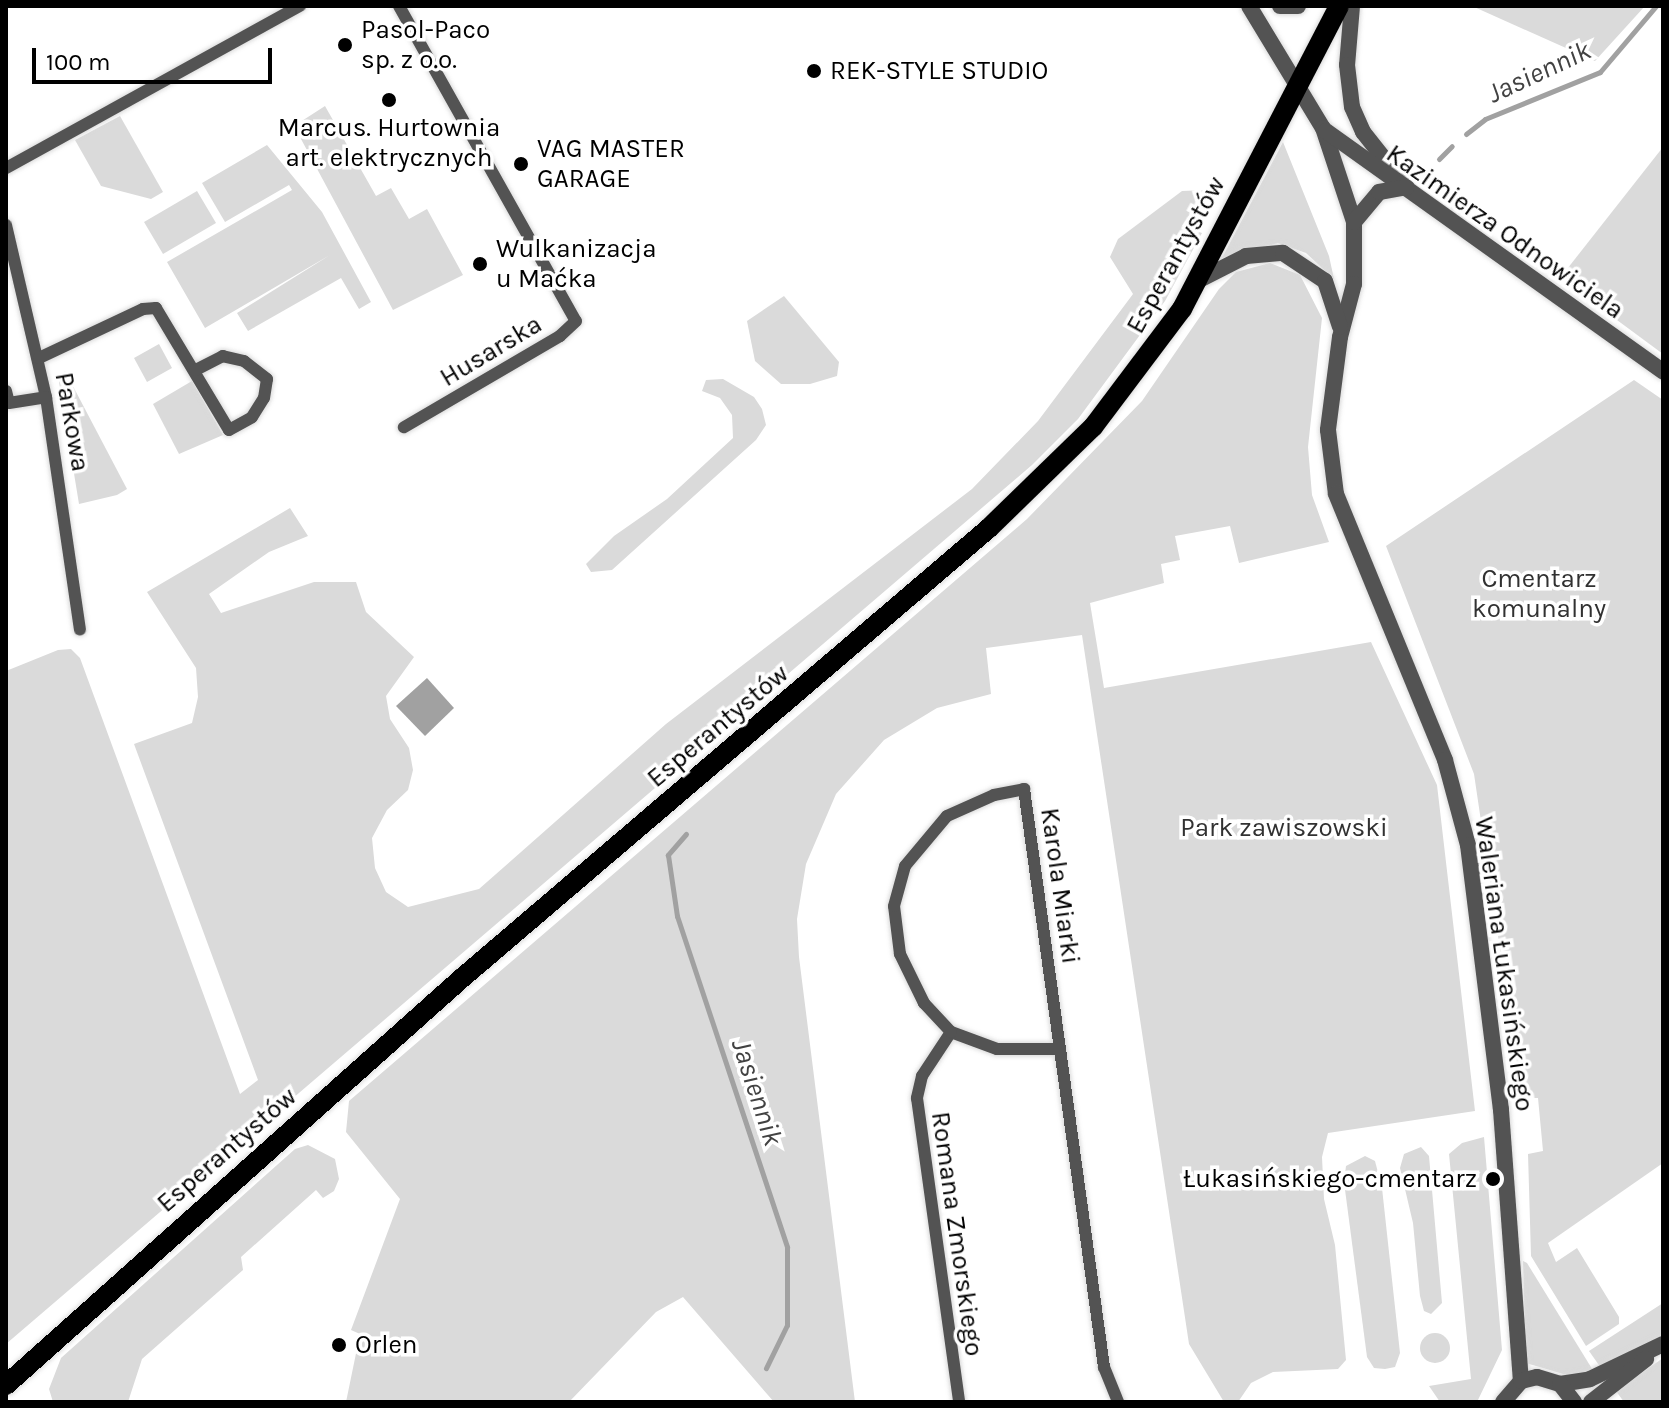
<!DOCTYPE html>
<meta charset="utf-8">
<style>
body{margin:0}
#map{position:relative;width:1669px;height:1408px;overflow:hidden;background:#fff;font-family:Karla,sans-serif}
div>[style]{position:absolute}
.green>*{inset:0;background:#dadada}
.round{border-radius:50%}
.water>*{inset:0;background:#a1a1a1}
.stream>*{height:5px;margin:-2.5px;padding:0 2.5px;transform-origin:2.5px;border-radius:2.5px;background:#a1a1a1}
.roads{filter:drop-shadow(0 0 2px #dbdbdb) drop-shadow(0 0 2px #dbdbdb)}
.minor>*{height:12px;margin:-6px;padding:0 6px;transform-origin:6px;border-radius:6px;background:#535353}
.tertiary>*{height:16px;margin:-8px;padding:0 8px;transform-origin:8px;border-radius:8px;background:#535353}
.primary>*{height:20px;margin:-10px;padding:0 10px;transform-origin:10px;border-radius:10px;background:#000}
.dots>*{width:22px;height:22px;translate:-50% -50%;box-sizing:border-box;border:4px solid #fff;border-radius:50%}
span{translate:-50% -50%;white-space:nowrap;text-align:center;line-height:1.15;-webkit-text-stroke:7px #fff;paint-order:stroke}
.poi-label{font-size:26px;color:#000}
.left{translate:0 -50%;text-align:left}
.right{translate:-100% -50%;text-align:right}
.street-label{font-size:26px;color:#000}
.park-label{font-size:26px;color:#313131}
.water-label{font-size:28px;color:#424242;font-style:italic}
.frame{position:absolute;inset:0;border:8px solid #000;pointer-events:none}
.scale{position:absolute;left:32px;top:48px;width:240px;height:36px;box-sizing:border-box;border:4px solid #000;border-top:0;padding-left:10px;font-size:24px;line-height:28px;white-space:nowrap;color:#000;-webkit-text-stroke:6px #fff;paint-order:stroke}
</style>
<div id="map">
<div class="green">
<i style="clip-path:polygon(1472px 6px,1645px 6px,1595px 61px)"></i>
<i style="clip-path:polygon(325px 106px,376px 196px,391px 188px,409px 219px,427px 209px,463px 275px,393px 310px,294px 126px)"></i>
<i style="clip-path:polygon(120px 116px,163px 192px,151px 199px,101px 186px,75px 140px)"></i>
<i style="clip-path:polygon(1283px 142px,1329px 256px,1334px 279px,1306px 253px,1278px 243px,1222px 258px)"></i>
<i style="clip-path:polygon(267px 145px,322px 212px,371px 302px,359px 309px,341px 278px,248px 331px,237px 313px,330px 255px,205px 328px,167px 262px,292px 190px,289px 185px,225px 222px,202px 183px)"></i>
<i style="clip-path:polygon(1663px 147px,1663px 354px,1560px 278px)"></i>
<i style="clip-path:polygon(1207px 190px,1182px 226px,1202px 233px,1165px 301px,1078px 419px,1032px 465px,6px 1344px,6px 671px,58px 650px,71px 649px,80px 658px,240px 1094px,258px 1080px,134px 744px,192px 723px,198px 697px,196px 668px,147px 592px,290px 508px,308px 536px,269px 552px,209px 594px,221px 613px,314px 582px,356px 582px,366px 612px,414px 657px,386px 696px,390px 719px,409px 748px,413px 770px,408px 790px,387px 810px,372px 838px,375px 868px,386px 892px,408px 907px,479px 889px,666px 724px,972px 489px,1038px 421px,1133px 294px,1110px 257px,1118px 239px,1182px 191px)"></i>
<i style="clip-path:polygon(197px 191px,216px 223px,163px 254px,144px 222px)"></i>
<i style="clip-path:polygon(1270px 263px,1300px 275px,1322px 318px,1308px 447px,1312px 495px,1329px 542px,1239px 563px,1230px 526px,1175px 536px,1180px 560px,1161px 564px,1164px 583px,1090px 603px,1104px 688px,1371px 642px,1437px 785px,1475px 1111px,1328px 1133px,1322px 1157px,1324px 1199px,1335px 1245px,1346px 1360px,1338px 1369px,1273px 1372px,1251px 1383px,1238px 1402px,1224px 1402px,1189px 1344px,1082px 635px,986px 648px,991px 694px,937px 708px,884px 740px,836px 794px,806px 864px,797px 919px,799px 957px,855px 1402px,774px 1402px,683px 1297px,656px 1312px,569px 1402px,346px 1402px,360px 1334px,351px 1330px,400px 1199px,346px 1132px,349px 1101px,1027px 519px,1142px 401px,1219px 289px,1236px 272px)"></i>
<i style="clip-path:polygon(784px 296px,839px 362px,837px 376px,810px 384px,781px 384px,755px 361px,747px 321px)"></i>
<i style="clip-path:polygon(159px 344px,172px 368px,147px 382px,134px 358px)"></i>
<i style="clip-path:polygon(65px 371px,127px 489px,117px 495px,79px 504px,59px 382px)"></i>
<i style="clip-path:polygon(723px 379px,754px 397px,762px 409px,766px 425px,756px 440px,612px 570px,591px 572px,586px 564px,614px 536px,667px 499px,733px 438px,732px 415px,720px 398px,702px 391px,706px 380px)"></i>
<i style="clip-path:polygon(1634px 380px,1663px 400px,1663px 1163px,1548px 1243px,1556px 1262px,1577px 1248px,1619px 1317px,1619px 1324px,1586px 1346px,1531px 1256px,1528px 1154px,1543px 1151px,1538px 1098px,1522px 1098px,1474px 774px,1386px 546px)"></i>
<i style="clip-path:polygon(192px 381px,223px 435px,179px 454px,153px 404px)"></i>
<i style="clip-path:polygon(1484px 1137px,1502px 1350px,1477px 1402px,1440px 1402px,1429px 1386px,1471px 1379px,1449px 1154px,1462px 1143px)"></i>
<i style="clip-path:polygon(308px 1145px,335px 1159px,339px 1179px,334px 1191px,323px 1198px,316px 1190px,241px 1257px,243px 1270px,142px 1359px,128px 1402px,53px 1402px,49px 1389px,61px 1358px,295px 1149px)"></i>
<i style="clip-path:polygon(1421px 1147px,1429px 1156px,1442px 1303px,1431px 1314px,1424px 1311px,1420px 1296px,1413px 1223px,1400px 1168px,1404px 1154px)"></i>
<i style="clip-path:polygon(1365px 1156px,1375px 1161px,1382px 1188px,1400px 1353px,1395px 1367px,1385px 1369px,1374px 1368px,1367px 1357px,1344px 1182px,1346px 1166px)"></i>
<i style="clip-path:polygon(1523px 1261px,1527px 1263px,1594px 1372px,1570px 1376px,1526px 1363px)"></i>
<i style="clip-path:polygon(1663px 1303px,1663px 1335px,1601px 1368px,1589px 1351px)"></i>
<i class="round" style="left:1420px;top:1333px;width:30px;height:30px"></i>
<i style="clip-path:polygon(1663px 1358px,1663px 1401px,1624px 1402px,1616px 1391px)"></i>
</div>
<div class="water">
<i style="clip-path:polygon(427px 678px,454px 708px,425px 736px,396px 706px)"></i>
</div>
<div class="stream">
<i style="left:1466px;top:134px;width:24px;rotate:-38deg"></i>
<i style="left:1485px;top:119px;width:124px;rotate:-22.2deg"></i>
<i style="left:1600px;top:72px;width:87px;rotate:-49.7deg"></i>
<i style="left:1439px;top:159px;width:18px;rotate:-45deg"></i>
<i style="left:686px;top:834px;width:28px;rotate:131deg"></i>
<i style="left:668px;top:855px;width:62px;rotate:81.6deg"></i>
<i style="left:677px;top:916px;width:349px;rotate:71.6deg"></i>
<i style="left:787px;top:1247px;width:78px;rotate:90deg"></i>
<i style="left:787px;top:1325px;width:48px;rotate:116deg"></i>
</div>
<div class="roads">
<div class="minor">
<i style="left:399px;top:6px;width:361px;rotate:60.7deg"></i>
<i style="left:576px;top:321px;width:22px;rotate:137deg"></i>
<i style="left:560px;top:336px;width:181px;rotate:149.7deg"></i>
<i style="left:6px;top:168px;width:336px;rotate:-28.9deg"></i>
<i style="left:6px;top:225px;width:177px;rotate:76.9deg"></i>
<i style="left:46px;top:397px;width:235px;rotate:81.7deg"></i>
<i style="left:39px;top:358px;width:115px;rotate:-25.2deg"></i>
<i style="left:143px;top:309px;width:13px;rotate:-4deg"></i>
<i style="left:156px;top:308px;width:142px;rotate:59.1deg"></i>
<i style="left:229px;top:430px;width:26px;rotate:-29deg"></i>
<i style="left:252px;top:417px;width:22px;rotate:-58deg"></i>
<i style="left:264px;top:398px;width:19px;rotate:-81deg"></i>
<i style="left:267px;top:379px;width:29px;rotate:-142deg"></i>
<i style="left:244px;top:361px;width:22px;rotate:-167deg"></i>
<i style="left:223px;top:356px;width:31px;rotate:153deg"></i>
<i style="left:6px;top:391px;width:12px;rotate:76deg"></i>
<i style="left:9px;top:403px;width:37px;rotate:-9deg"></i>
<i style="left:951px;top:1032px;width:53px;rotate:123.4deg"></i>
<i style="left:922px;top:1076px;width:23px;rotate:103deg"></i>
<i style="left:917px;top:1098px;width:307px;rotate:82.1deg"></i>
<i style="left:1060px;top:1049px;width:63px;rotate:180deg"></i>
<i style="left:997px;top:1049px;width:49px;rotate:-159.7deg"></i>
<i style="left:951px;top:1032px;width:40px;rotate:-133deg"></i>
<i style="left:924px;top:1003px;width:55px;rotate:-116.1deg"></i>
<i style="left:900px;top:954px;width:48px;rotate:-97.1deg"></i>
<i style="left:894px;top:906px;width:41px;rotate:-74.6deg"></i>
<i style="left:905px;top:866px;width:65px;rotate:-50deg"></i>
<i style="left:947px;top:816px;width:51px;rotate:-24.1deg"></i>
<i style="left:994px;top:795px;width:31px;rotate:-11deg"></i>
<i style="left:1024px;top:789px;width:584px;rotate:82.12deg"></i>
<i style="left:1104px;top:1367px;width:38px;rotate:68deg"></i>
</div>
<div class="tertiary">
<i style="left:1249px;top:6px;width:143px;rotate:58.8deg"></i>
<i style="left:1323px;top:128px;width:99px;rotate:71.7deg"></i>
<i style="left:1354px;top:222px;width:62px;rotate:90deg"></i>
<i style="left:1354px;top:284px;width:55px;rotate:104.8deg"></i>
<i style="left:1340px;top:337px;width:94px;rotate:97.4deg"></i>
<i style="left:1328px;top:430px;width:64px;rotate:82.9deg"></i>
<i style="left:1336px;top:494px;width:287px;rotate:67.7deg"></i>
<i style="left:1445px;top:760px;width:88px;rotate:74.9deg"></i>
<i style="left:1468px;top:845px;width:267px;rotate:82.9deg"></i>
<i style="left:1501px;top:1110px;width:272px;rotate:85.8deg"></i>
<i style="left:1280px;top:6px;width:18px"></i>
<i style="left:1352px;top:6px;width:59px;rotate:94.8deg"></i>
<i style="left:1347px;top:65px;width:42px;rotate:83.2deg"></i>
<i style="left:1352px;top:107px;width:27px;rotate:66deg"></i>
<i style="left:1363px;top:132px;width:61px;rotate:51.6deg"></i>
<i style="left:1326px;top:131px;width:414px;rotate:35.5deg"></i>
<i style="left:1354px;top:222px;width:39px;rotate:-50deg"></i>
<i style="left:1379px;top:192px;width:28px;rotate:-10deg"></i>
<i style="left:1197px;top:281px;width:55px;rotate:-27deg"></i>
<i style="left:1246px;top:256px;width:37px;rotate:-5deg"></i>
<i style="left:1283px;top:253px;width:50px;rotate:33.7deg"></i>
<i style="left:1325px;top:281px;width:48px;rotate:71.9deg"></i>
<i style="left:1560px;top:1384px;width:30px;rotate:-9deg"></i>
<i style="left:1590px;top:1379px;width:81px;rotate:-25.6deg"></i>
<i style="left:1503px;top:1402px;width:28px;rotate:-49deg"></i>
<i style="left:1521px;top:1381px;width:16px;rotate:-14deg"></i>
<i style="left:1537px;top:1377px;width:24px;rotate:17deg"></i>
<i style="left:1560px;top:1384px;width:23px;rotate:52deg"></i>
<i style="left:1591px;top:1402px;width:70px;rotate:-38deg"></i>
</div>
<div class="primary">
<i style="left:6px;top:1385px;width:611px;rotate:-41.75deg"></i>
<i style="left:462px;top:978px;width:693px;rotate:-40.49deg"></i>
<i style="left:989px;top:528px;width:145px;rotate:-44.2deg"></i>
<i style="left:1093px;top:427px;width:148px;rotate:-53deg"></i>
<i style="left:1182px;top:309px;width:341px;rotate:-62.6deg"></i>
</div>
</div>
<div class="dots">
<i style="left:345px;top:45px;background:#000"></i>
<i style="left:814px;top:71px;background:#000"></i>
<i style="left:389px;top:100px;background:#000"></i>
<i style="left:521px;top:164px;background:#000"></i>
<i style="left:480px;top:264px;background:#000"></i>
<i style="left:1493px;top:1179px;background:#000"></i>
<i style="left:339px;top:1345px;background:#000"></i>
</div>
<div class="poi-label">
<span class="left" style="left:361px;top:45px">Pasol-Paco<br>sp. z o.o.</span>
<span class="left" style="left:830px;top:71px">REK-STYLE STUDIO</span>
<span style="left:389px;top:143px">Marcus. Hurtownia<br>art. elektrycznych</span>
<span class="left" style="left:537px;top:164px">VAG MASTER<br>GARAGE</span>
<span class="left" style="left:496px;top:264px">Wulkanizacja<br>u Maćka</span>
<span class="right" style="left:1477px;top:1179px">Łukasińskiego-cmentarz</span>
<span class="left" style="left:355px;top:1345px">Orlen</span>
</div>
<div class="street-label">
<span style="left:1505px;top:232px;rotate:35deg">Kazimierza Odnowiciela</span>
<span style="left:1176px;top:255px;rotate:-61deg">Esperantystów</span>
<span style="left:491px;top:351px;rotate:-31deg">Husarska</span>
<span style="left:72px;top:422px;rotate:80deg">Parkowa</span>
<span style="left:718px;top:726px;rotate:-40deg">Esperantystów</span>
<span style="left:1060px;top:886px;rotate:82deg">Karola Miarki</span>
<span style="left:1504px;top:964px;rotate:82deg">Waleriana Łukasińskiego</span>
<span style="left:227px;top:1150px;rotate:-41deg">Esperantystów</span>
<span style="left:957px;top:1234px;rotate:82deg">Romana Zmorskiego</span>
</div>
<div class="park-label">
<span style="left:1539px;top:594px">Cmentarz<br>komunalny</span>
<span style="left:1284px;top:828px">Park zawiszowski</span>
</div>
<div class="water-label">
<span style="left:1539px;top:72px;rotate:-25deg">Jasiennik</span>
<span style="left:757px;top:1092px;rotate:72deg">Jasiennik</span>
</div>
<div class="frame"></div>
<div class="scale">100 m</div>
</div>
